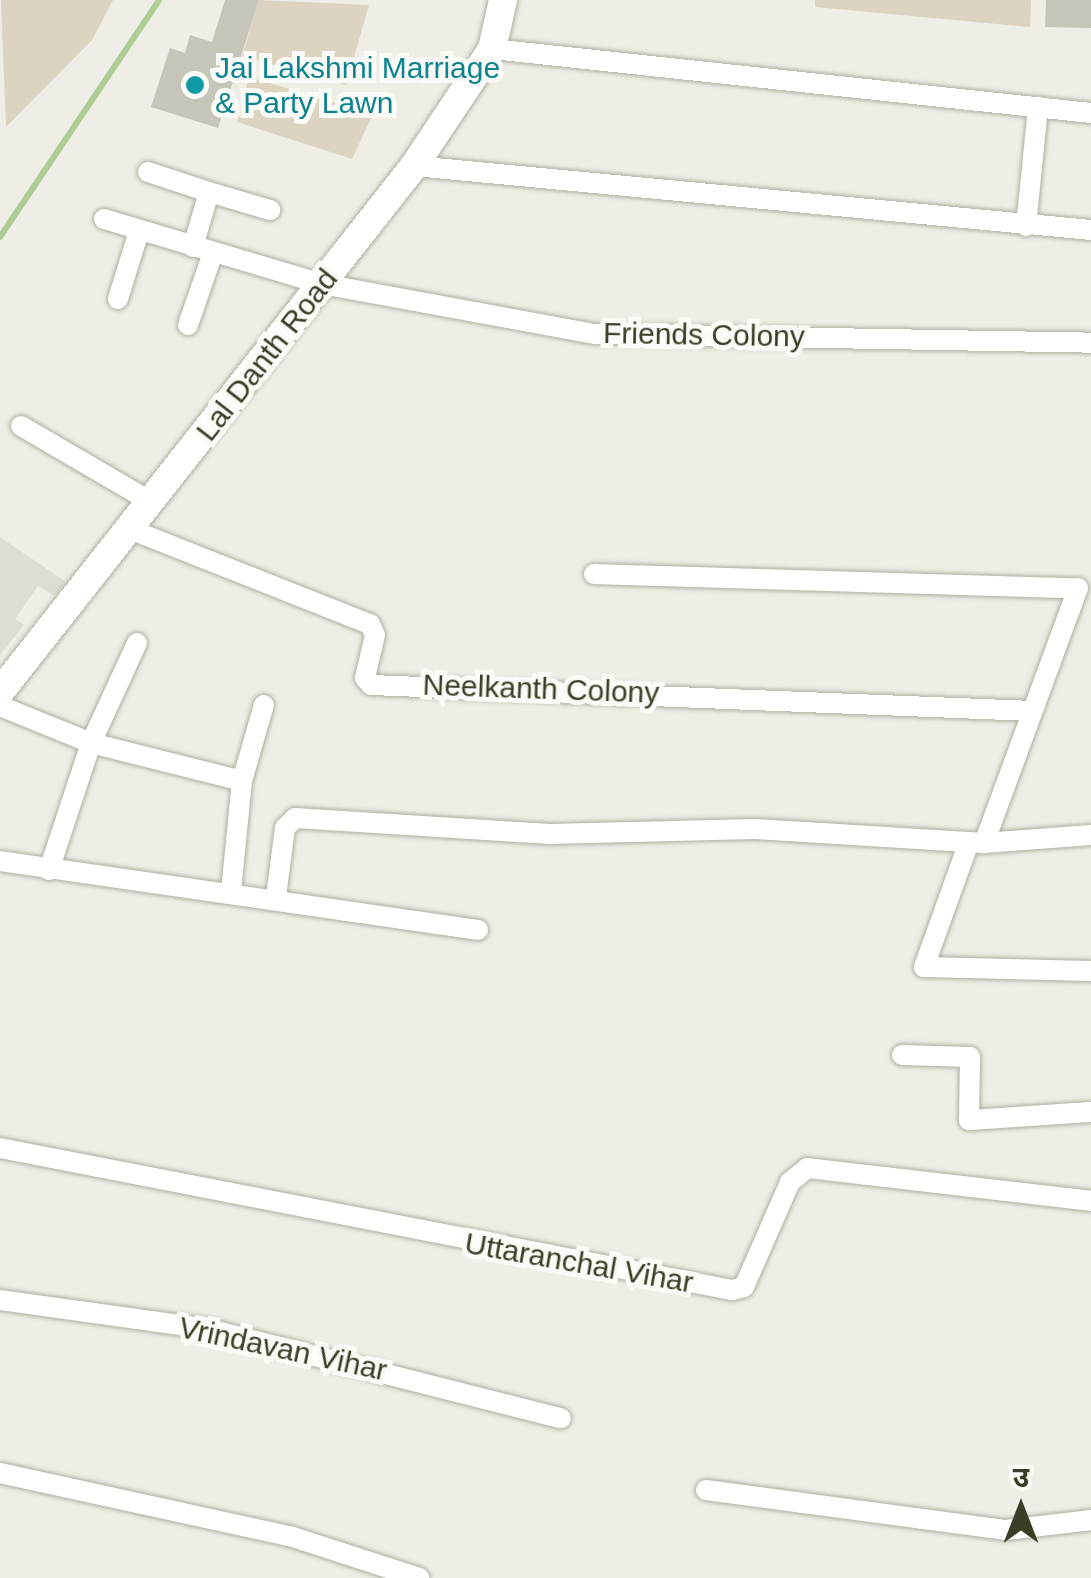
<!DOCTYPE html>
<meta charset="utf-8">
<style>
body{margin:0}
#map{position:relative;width:1091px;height:1578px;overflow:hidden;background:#eeede6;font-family:Helvetica,"Noto Sans Devanagari",sans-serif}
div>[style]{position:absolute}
.built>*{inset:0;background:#ddddd4}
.green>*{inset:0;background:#dcd4c1}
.stream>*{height:6px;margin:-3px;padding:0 3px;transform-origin:3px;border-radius:3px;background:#adcd94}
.building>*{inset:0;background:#c5c5b9}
.roads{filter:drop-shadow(0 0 2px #aeaea1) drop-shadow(0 0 2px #aeaea1)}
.street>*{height:20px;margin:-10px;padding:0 10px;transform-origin:10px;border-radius:10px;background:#fff}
.secondary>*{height:28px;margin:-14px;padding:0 14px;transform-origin:14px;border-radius:14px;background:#fff}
.dots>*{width:28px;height:28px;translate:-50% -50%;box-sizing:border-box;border:5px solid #fafaf7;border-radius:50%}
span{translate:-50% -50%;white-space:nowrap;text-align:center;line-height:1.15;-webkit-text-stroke:10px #fafaf7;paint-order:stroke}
.culture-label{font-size:30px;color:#0d838f}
.left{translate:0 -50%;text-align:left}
.street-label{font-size:30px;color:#3b3e26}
.north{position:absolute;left:971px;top:1458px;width:100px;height:100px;-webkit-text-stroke:8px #fafaf7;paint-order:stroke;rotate:0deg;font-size:28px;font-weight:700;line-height:40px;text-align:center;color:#3b3e26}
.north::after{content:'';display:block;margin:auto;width:35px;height:45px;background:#3b3e26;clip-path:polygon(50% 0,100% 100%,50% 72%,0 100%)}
</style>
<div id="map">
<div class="built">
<i style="clip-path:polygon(0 537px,66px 582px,54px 596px,38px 586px,15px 619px,24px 625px,0 655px)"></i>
</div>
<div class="green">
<i style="clip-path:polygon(1px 0,113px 0,92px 40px,6px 127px)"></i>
<i style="clip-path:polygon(259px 0,369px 5px,346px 85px,242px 56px)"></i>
<i style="clip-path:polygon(815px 0,1031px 0,1030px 27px,815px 7px)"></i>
<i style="clip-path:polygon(249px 77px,373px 114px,352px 159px,237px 122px)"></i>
</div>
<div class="stream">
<i style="left:0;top:237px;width:285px;rotate:-56.1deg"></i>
</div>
<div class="building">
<i style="clip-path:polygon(225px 0,259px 0,218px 128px,151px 107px,170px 48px,185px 53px,190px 35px,212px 42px)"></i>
<i style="clip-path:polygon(1046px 0,1091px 0,1091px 28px,1045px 27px)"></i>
</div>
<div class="roads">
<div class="street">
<i style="left:492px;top:49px;width:602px;rotate:6.1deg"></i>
<i style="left:414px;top:166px;width:680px;rotate:5.4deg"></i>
<i style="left:148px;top:172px;width:64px;rotate:18.2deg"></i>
<i style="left:104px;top:219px;width:227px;rotate:16.6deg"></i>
<i style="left:322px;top:284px;width:278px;rotate:10.4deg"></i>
<i style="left:595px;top:334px;width:496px;rotate:1deg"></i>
<i style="left:1026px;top:226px;width:120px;rotate:-84.2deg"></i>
<i style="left:193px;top:247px;width:57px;rotate:-73.8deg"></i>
<i style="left:209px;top:192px;width:64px;rotate:16.4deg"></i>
<i style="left:118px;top:299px;width:71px;rotate:-72.8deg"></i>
<i style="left:188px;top:325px;width:76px;rotate:-70.9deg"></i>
<i style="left:21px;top:426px;width:153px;rotate:30.3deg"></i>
<i style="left:132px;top:530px;width:256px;rotate:21.6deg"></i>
<i style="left:370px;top:624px;width:12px;rotate:66deg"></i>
<i style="left:375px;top:635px;width:44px;rotate:103.1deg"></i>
<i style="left:365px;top:678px;width:9px;rotate:49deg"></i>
<i style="left:371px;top:685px;width:662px;rotate:2.25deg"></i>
<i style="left:594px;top:574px;width:484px;rotate:1.7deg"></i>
<i style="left:1078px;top:588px;width:272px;rotate:110.2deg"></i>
<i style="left:0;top:706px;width:98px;rotate:22.1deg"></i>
<i style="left:91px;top:743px;width:156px;rotate:14.1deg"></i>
<i style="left:242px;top:781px;width:112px;rotate:95.7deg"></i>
<i style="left:242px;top:781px;width:79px;rotate:-73.9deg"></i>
<i style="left:969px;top:842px;width:133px;rotate:109.8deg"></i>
<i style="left:924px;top:967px;width:167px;rotate:1.4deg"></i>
<i style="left:0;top:861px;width:483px;rotate:8.2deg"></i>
<i style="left:49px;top:870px;width:134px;rotate:-71.7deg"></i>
<i style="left:91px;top:743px;width:110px;rotate:-65.3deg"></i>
<i style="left:276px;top:897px;width:70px;rotate:-82.6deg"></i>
<i style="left:285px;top:828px;width:14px;rotate:-45deg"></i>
<i style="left:295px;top:818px;width:255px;rotate:3.6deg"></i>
<i style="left:549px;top:834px;width:206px;rotate:-1.4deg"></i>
<i style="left:755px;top:829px;width:229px;rotate:3.5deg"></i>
<i style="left:984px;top:843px;width:107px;rotate:-4.3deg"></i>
<i style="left:902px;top:1055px;width:68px;rotate:1.7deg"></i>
<i style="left:970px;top:1057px;width:63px;rotate:90.9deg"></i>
<i style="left:969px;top:1120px;width:122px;rotate:-3.8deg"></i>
<i style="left:0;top:1148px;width:746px;rotate:10.98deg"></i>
<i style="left:732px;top:1290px;width:12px;rotate:-14deg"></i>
<i style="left:744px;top:1287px;width:115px;rotate:-66.3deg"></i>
<i style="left:790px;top:1182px;width:22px;rotate:-39deg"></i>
<i style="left:807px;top:1168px;width:286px;rotate:6.6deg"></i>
<i style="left:0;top:1300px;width:210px;rotate:7.9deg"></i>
<i style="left:208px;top:1329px;width:364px;rotate:14.2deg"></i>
<i style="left:0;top:1473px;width:297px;rotate:12.3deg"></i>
<i style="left:290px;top:1536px;width:136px;rotate:18deg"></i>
<i style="left:706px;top:1490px;width:303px;rotate:7.6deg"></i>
<i style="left:1006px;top:1530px;width:86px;rotate:-6.7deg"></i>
</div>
<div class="secondary">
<i style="left:0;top:692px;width:669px;rotate:-51.79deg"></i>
<i style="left:414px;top:166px;width:141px;rotate:-56.3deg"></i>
<i style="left:492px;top:49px;width:50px;rotate:-77.3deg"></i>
</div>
</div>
<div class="dots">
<i style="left:195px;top:85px;background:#0f9aa8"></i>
</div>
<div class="culture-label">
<span class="left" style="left:215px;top:85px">Jai Lakshmi Marriage<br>&amp; Party Lawn</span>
</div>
<div class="street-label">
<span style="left:704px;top:335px;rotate:1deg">Friends Colony</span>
<span style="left:267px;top:355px;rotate:-52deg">Lal Danth Road</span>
<span style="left:541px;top:689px;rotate:2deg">Neelkanth Colony</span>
<span style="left:579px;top:1263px;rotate:10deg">Uttaranchal Vihar</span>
<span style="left:283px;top:1349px;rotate:12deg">Vrindavan Vihar</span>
</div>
<div class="north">उ</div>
</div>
